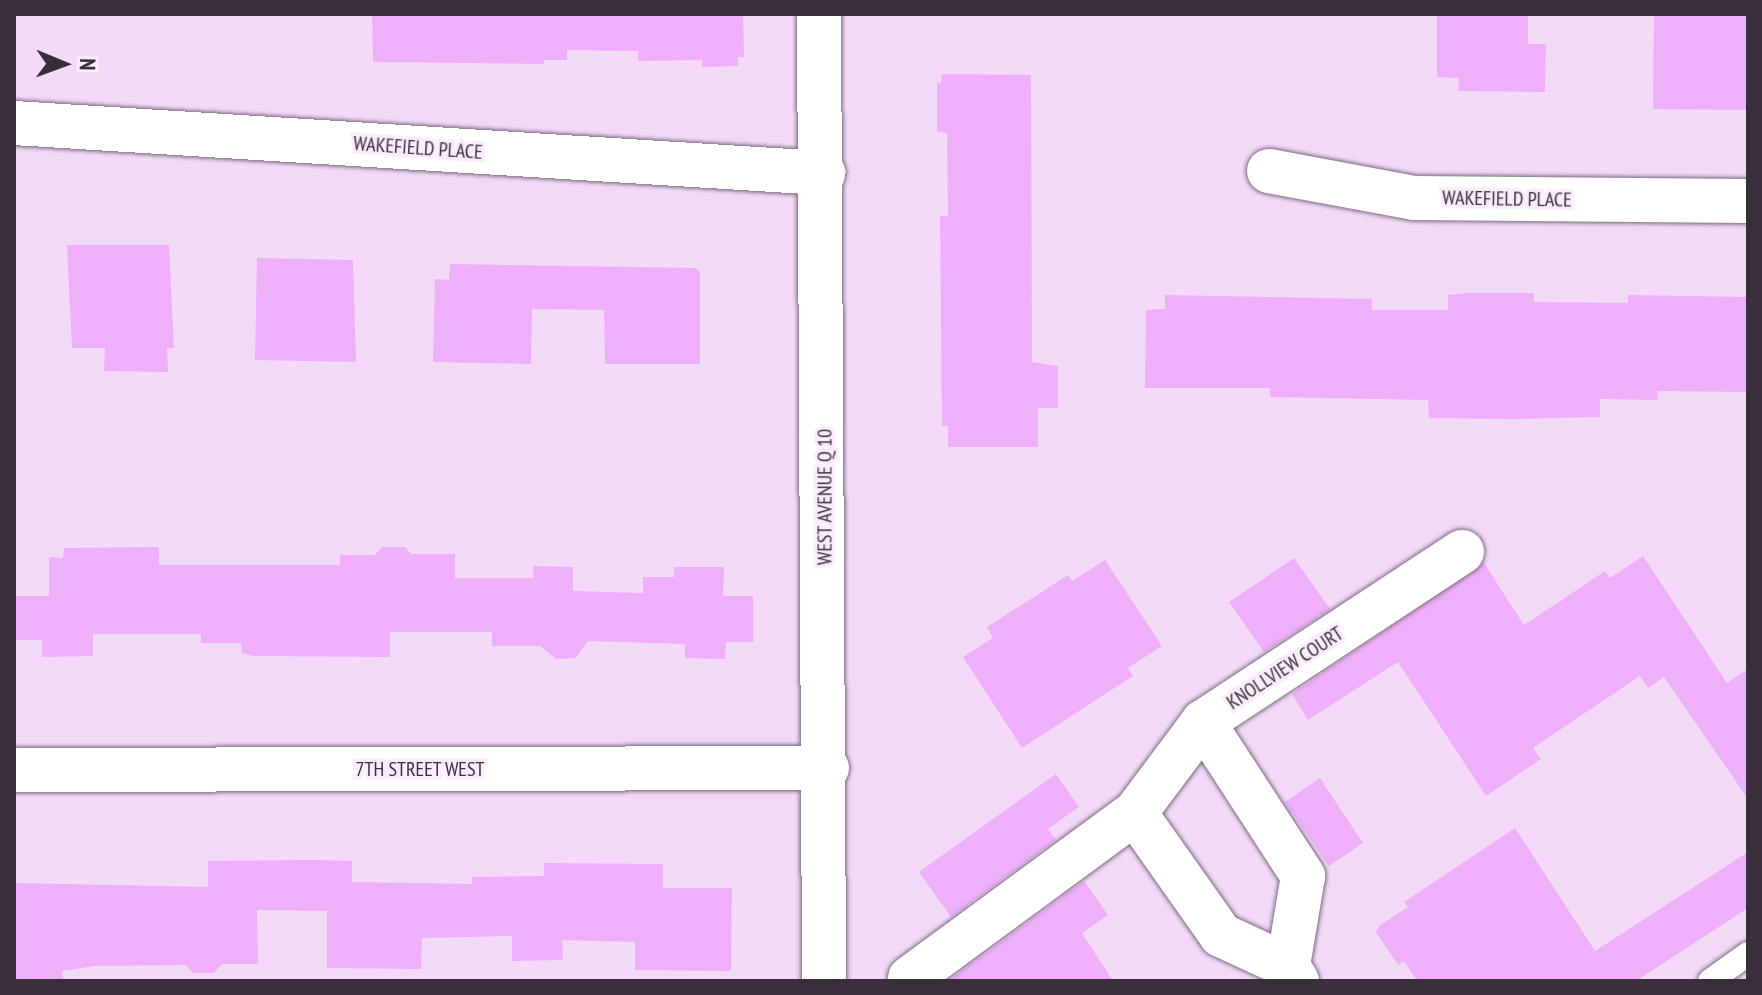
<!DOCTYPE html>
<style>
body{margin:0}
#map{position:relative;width:1762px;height:995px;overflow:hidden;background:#f3dbf8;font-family:"PT Sans Narrow",sans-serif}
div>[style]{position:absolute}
.building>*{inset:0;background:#efaffb}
.roads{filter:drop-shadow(0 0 2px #7f6983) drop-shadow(0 0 2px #7f6983)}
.lane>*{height:24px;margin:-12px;padding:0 12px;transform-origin:12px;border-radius:12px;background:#fff}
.street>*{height:44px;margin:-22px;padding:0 22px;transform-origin:22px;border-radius:22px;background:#fff}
span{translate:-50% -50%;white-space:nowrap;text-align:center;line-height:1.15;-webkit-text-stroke:7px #fbecfd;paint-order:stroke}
.street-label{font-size:20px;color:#382f3a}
.frame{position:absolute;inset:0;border:16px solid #382f3a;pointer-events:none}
.north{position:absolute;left:24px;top:24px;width:80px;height:80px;-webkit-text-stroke:6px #fbecfd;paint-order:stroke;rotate:91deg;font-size:22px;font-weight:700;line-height:32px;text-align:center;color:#382f3a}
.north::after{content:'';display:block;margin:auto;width:28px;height:36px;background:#382f3a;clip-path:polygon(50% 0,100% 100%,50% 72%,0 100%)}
</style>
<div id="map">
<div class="building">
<i style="clip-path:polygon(372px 14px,743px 14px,744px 57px,738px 57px,738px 66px,702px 67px,702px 60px,638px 61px,638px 51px,567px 50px,567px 60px,544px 60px,544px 64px,373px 62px)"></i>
<i style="clip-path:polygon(1437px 14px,1528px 14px,1528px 44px,1546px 44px,1545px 92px,1458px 91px,1459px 78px,1437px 77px)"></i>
<i style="clip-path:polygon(1654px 14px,1748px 14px,1748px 110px,1653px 109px)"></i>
<i style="clip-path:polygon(942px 74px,1031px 75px,1032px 362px,1058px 366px,1058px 408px,1038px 408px,1038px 447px,948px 447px,948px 426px,942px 426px,940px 216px,948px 216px,947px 133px,937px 132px,937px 83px,941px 83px)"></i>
<i style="clip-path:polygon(67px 245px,169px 245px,174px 348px,167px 348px,168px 372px,104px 371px,105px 348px,72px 348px)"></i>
<i style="clip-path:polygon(257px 258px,353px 260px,356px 362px,255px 360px)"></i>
<i style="clip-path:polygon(450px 264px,696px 268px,700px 273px,700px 364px,605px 364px,604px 310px,532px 309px,531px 364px,433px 362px,435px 279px,449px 280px)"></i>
<i style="clip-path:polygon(1466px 293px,1534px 293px,1534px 302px,1628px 303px,1628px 295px,1748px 297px,1748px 392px,1658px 391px,1657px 400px,1600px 399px,1600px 417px,1514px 419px,1429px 418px,1428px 400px,1270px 397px,1270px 388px,1145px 388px,1146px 310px,1165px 309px,1165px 295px,1372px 299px,1372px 310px,1448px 310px,1448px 295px)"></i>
<i style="clip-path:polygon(159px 547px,159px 565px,340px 565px,340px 555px,375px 555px,382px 547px,405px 547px,411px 554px,455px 554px,455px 578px,534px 578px,533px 566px,573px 567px,573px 591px,643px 593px,643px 577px,674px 577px,674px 567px,724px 567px,723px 596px,753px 596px,753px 642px,726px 642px,725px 659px,685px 658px,685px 644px,588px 641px,576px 658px,556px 659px,540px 646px,492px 646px,492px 632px,390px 632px,390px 657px,253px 656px,242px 653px,241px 643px,201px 643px,201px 634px,93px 634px,93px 656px,42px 657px,42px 640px,14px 640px,14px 596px,49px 596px,49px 557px,63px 558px,64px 548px)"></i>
<i style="clip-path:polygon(1643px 556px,1727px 683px,1748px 669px,1748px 799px,1664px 677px,1648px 688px,1640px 676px,1533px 748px,1541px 759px,1486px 796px,1398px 662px,1308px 720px,1292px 694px,1484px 563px,1524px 625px,1605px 571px,1610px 578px)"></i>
<i style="clip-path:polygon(1294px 558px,1330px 609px,1264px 652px,1229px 602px)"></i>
<i style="clip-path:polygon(1105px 560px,1162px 646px,1128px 668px,1133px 676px,1022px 748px,963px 657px,993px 638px,987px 627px,1068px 575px,1072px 581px)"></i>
<i style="clip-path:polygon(1056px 774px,1079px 807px,1048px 829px,1056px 840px,951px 917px,919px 872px)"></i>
<i style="clip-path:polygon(1320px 778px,1363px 843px,1329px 866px,1285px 802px)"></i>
<i style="clip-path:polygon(1515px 828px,1595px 951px,1748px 852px,1748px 908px,1636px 981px,1417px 981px,1404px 961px,1398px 965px,1376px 932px,1379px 926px,1408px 907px,1404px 902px)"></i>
<i style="clip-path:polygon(314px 860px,352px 861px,352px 882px,472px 884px,472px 877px,544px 876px,544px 863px,663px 864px,663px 888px,732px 888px,731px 971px,635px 970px,635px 942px,562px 940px,563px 960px,512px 961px,512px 936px,422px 938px,421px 969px,327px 968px,327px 911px,257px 910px,258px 964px,222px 964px,214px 973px,193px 973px,186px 965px,95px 966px,62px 971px,63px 981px,14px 981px,14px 883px,208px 887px,208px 861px)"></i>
<i style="clip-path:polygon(1084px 881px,1108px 915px,1082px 933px,1113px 981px,948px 981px)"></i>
</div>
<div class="roads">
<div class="lane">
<i style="left:1710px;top:981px;width:47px;rotate:-35.4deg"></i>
</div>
<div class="street">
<i style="left:819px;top:14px;width:967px;rotate:89.7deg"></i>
<i style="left:14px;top:123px;width:811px;rotate:3.54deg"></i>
<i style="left:1269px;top:171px;width:147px;rotate:10.5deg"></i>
<i style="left:1414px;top:198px;width:334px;rotate:0.5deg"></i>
<i style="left:1203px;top:722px;width:184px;rotate:57deg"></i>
<i style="left:1303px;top:876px;width:91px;rotate:99.5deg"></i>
<i style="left:14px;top:770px;width:813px;rotate:-0.14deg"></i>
<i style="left:910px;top:978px;width:279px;rotate:-36.3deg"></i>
<i style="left:1297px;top:981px;width:17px;rotate:-121deg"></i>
<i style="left:1288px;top:966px;width:74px;rotate:-155.2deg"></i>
<i style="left:1221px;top:935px;width:149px;rotate:-125.2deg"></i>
<i style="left:1135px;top:813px;width:114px;rotate:-53.2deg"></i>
<i style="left:1203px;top:722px;width:310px;rotate:-33.3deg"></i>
</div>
</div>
<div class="street-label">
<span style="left:418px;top:148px;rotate:4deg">WAKEFIELD PLACE</span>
<span style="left:1507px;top:199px;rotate:1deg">WAKEFIELD PLACE</span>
<span style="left:825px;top:497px;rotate:-90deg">WEST AVENUE Q 10</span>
<span style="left:1285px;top:668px;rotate:-33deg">KNOLLVIEW COURT</span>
<span style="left:420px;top:769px">7TH STREET WEST</span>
</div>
<div class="frame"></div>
<div class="north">N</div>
</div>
